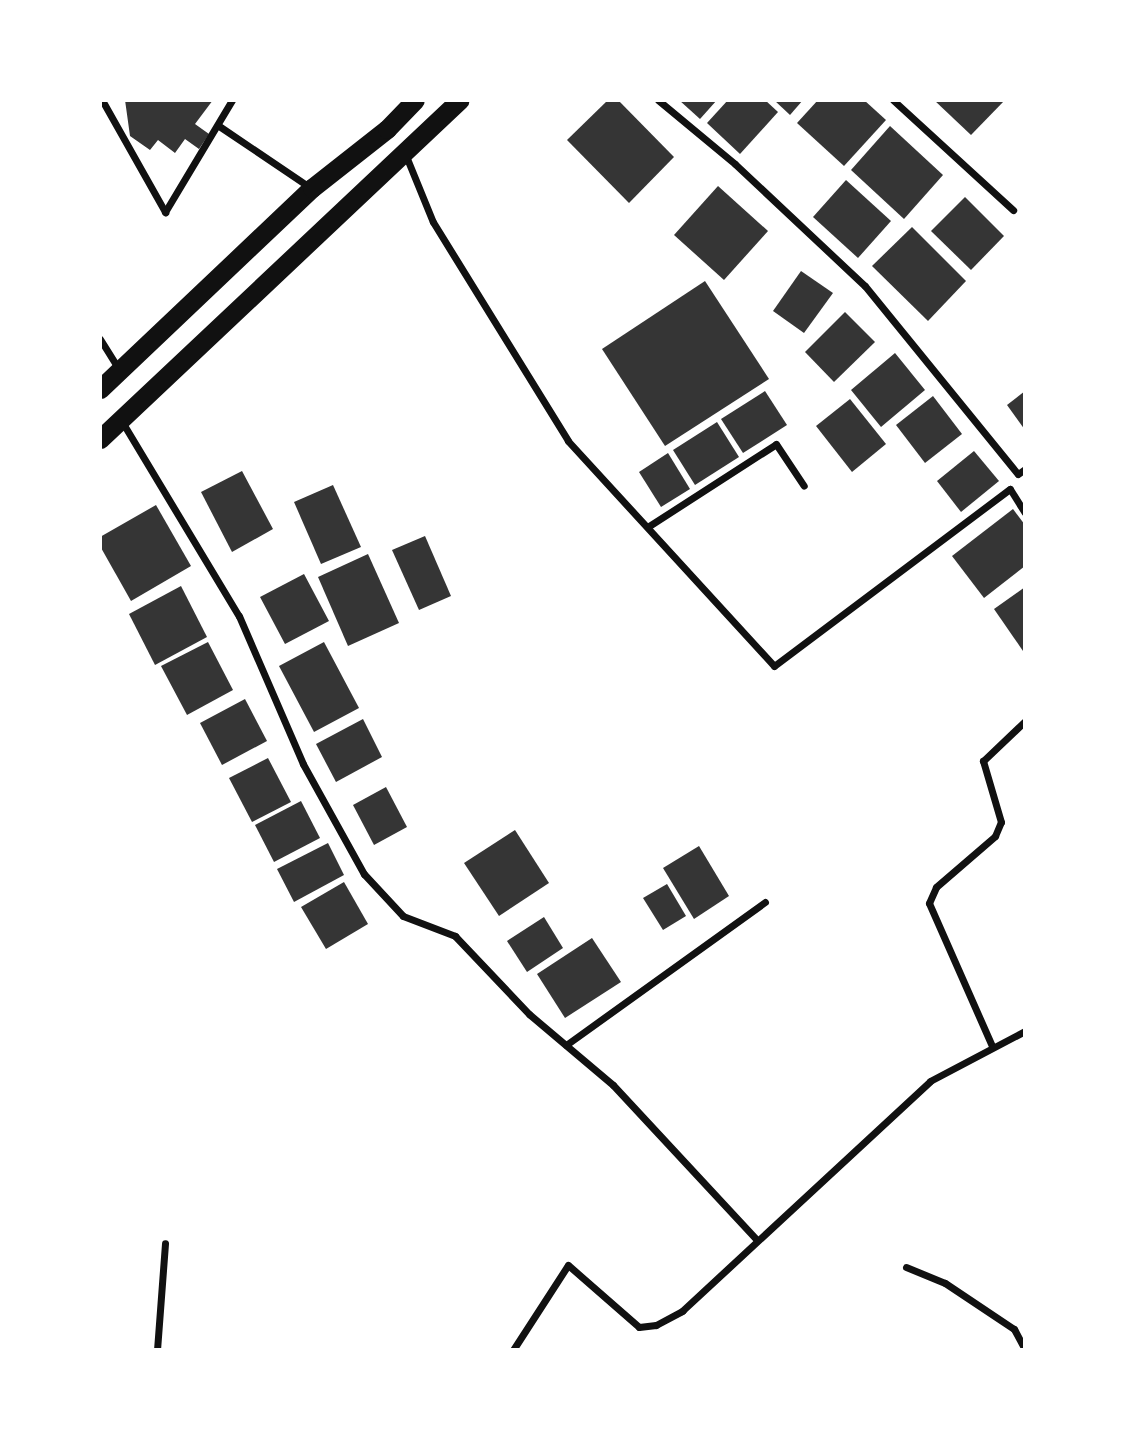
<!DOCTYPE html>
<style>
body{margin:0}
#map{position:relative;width:1125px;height:1450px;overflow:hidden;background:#fff;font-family:Lora,serif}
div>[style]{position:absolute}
.building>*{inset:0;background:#353535}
.minor>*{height:7px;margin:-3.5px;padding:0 3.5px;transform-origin:3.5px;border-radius:3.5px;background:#111}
.trunk>*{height:19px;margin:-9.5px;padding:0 9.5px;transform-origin:9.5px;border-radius:9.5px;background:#111}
span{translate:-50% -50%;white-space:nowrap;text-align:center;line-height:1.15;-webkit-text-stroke:7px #fff;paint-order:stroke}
.frame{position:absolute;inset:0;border:102px solid #fff;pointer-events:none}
</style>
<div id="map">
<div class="building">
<i style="clip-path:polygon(125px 100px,213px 100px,195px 124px,209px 134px,199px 149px,185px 139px,175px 153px,158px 140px,150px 150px,130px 136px)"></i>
<i style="clip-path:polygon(608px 100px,618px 100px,674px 157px,629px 203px,567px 140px)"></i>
<i style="clip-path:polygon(679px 100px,717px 100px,700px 119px)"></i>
<i style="clip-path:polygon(728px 100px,765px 100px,778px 112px,740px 154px,707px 123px)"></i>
<i style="clip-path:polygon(774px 100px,803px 100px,790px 115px)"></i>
<i style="clip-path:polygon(818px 100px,864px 100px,886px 120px,844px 166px,797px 123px)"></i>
<i style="clip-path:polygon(934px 100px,1005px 100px,971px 135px)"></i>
<i style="clip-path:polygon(890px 126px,943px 175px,904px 219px,851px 170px)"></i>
<i style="clip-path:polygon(846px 180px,891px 221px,858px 258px,813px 217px)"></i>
<i style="clip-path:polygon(718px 186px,768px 231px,724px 280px,674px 235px)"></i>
<i style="clip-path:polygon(965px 197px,1004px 236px,971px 270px,931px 231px)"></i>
<i style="clip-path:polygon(912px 227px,966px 281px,928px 321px,872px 266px)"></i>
<i style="clip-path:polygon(801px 271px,833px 293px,804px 333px,773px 311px)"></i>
<i style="clip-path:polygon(705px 281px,769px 379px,665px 446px,602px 349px)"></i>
<i style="clip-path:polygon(845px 312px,875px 342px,834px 382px,805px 352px)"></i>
<i style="clip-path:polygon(895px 353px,925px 390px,881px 427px,851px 390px)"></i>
<i style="clip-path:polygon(765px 391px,787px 425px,743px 453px,721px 419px)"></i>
<i style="clip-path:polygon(1025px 391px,1025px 430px,1007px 405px)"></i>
<i style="clip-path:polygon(933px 396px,962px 434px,925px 463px,896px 425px)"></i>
<i style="clip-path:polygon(850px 399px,886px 444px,852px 472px,816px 426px)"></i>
<i style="clip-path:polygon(717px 422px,739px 457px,695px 485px,673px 450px)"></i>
<i style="clip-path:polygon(974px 451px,999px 481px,961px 512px,937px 481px)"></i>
<i style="clip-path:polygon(668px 453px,690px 489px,661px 507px,639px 472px)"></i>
<i style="clip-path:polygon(242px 471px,273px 529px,232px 552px,201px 492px)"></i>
<i style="clip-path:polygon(333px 485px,361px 547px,321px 564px,294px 502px)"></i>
<i style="clip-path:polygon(156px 505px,191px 566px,131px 601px,100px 546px,100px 537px)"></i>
<i style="clip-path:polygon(1013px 509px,1025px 525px,1025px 566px,984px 598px,952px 556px)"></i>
<i style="clip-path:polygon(425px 536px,451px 596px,419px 610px,392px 550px)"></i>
<i style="clip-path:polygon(368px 554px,399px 623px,348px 646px,318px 577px)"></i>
<i style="clip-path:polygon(304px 574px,329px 621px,285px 644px,260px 597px)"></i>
<i style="clip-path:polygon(181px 586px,207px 637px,155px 665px,129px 614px)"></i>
<i style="clip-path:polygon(1025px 587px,1025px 649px,1023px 651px,994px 609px)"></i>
<i style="clip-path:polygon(208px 642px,233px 690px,187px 715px,161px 666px)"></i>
<i style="clip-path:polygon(324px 642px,359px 708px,314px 732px,279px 666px)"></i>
<i style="clip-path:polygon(245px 699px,267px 741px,222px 765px,200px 723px)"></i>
<i style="clip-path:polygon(363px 719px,382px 757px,336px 782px,316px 744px)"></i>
<i style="clip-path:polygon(268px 758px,291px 802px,252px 822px,229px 778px)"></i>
<i style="clip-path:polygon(386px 787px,407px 827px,374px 845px,353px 805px)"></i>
<i style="clip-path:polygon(301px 801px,320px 838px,274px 862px,255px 825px)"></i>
<i style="clip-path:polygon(515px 830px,549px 883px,499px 916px,464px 863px)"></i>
<i style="clip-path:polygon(328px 843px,344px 875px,294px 902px,277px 869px)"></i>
<i style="clip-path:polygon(699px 846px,729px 896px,694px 919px,663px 868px)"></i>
<i style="clip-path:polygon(344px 882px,368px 924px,326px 949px,301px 907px)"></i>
<i style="clip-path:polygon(667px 884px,686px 916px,663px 930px,643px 898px)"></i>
<i style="clip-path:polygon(544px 917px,563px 948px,527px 972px,507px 941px)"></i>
<i style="clip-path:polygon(592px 938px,621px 982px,565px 1018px,537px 974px)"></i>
</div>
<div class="minor">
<i style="left:102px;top:100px;width:129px;rotate:60.6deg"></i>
<i style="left:165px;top:212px;width:131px;rotate:-59.1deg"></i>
<i style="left:658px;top:100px;width:100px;rotate:39.7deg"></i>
<i style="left:735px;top:164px;width:178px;rotate:43.2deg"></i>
<i style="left:865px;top:286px;width:242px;rotate:50.9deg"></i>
<i style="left:1018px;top:474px;width:9px;rotate:-36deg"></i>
<i style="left:893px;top:100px;width:163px;rotate:42.5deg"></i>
<i style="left:219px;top:126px;width:111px;rotate:34deg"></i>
<i style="left:406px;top:156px;width:71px;rotate:67.8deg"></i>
<i style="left:433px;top:222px;width:257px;rotate:58.3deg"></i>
<i style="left:568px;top:441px;width:305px;rotate:47.5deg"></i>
<i style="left:774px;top:666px;width:295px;rotate:-36.9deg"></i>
<i style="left:1010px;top:489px;width:28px;rotate:58deg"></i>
<i style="left:100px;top:339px;width:34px;rotate:58deg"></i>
<i style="left:121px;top:420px;width:229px;rotate:59deg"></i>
<i style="left:239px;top:616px;width:161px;rotate:66.6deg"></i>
<i style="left:303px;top:764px;width:126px;rotate:61deg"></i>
<i style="left:364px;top:874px;width:57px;rotate:47.1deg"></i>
<i style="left:403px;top:916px;width:56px;rotate:21deg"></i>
<i style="left:455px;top:936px;width:108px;rotate:46.5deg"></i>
<i style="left:529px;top:1014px;width:110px;rotate:40.2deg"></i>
<i style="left:613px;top:1085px;width:210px;rotate:47.1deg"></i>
<i style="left:649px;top:526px;width:151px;rotate:-32.8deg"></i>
<i style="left:776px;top:444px;width:50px;rotate:56.3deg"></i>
<i style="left:566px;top:1045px;width:245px;rotate:-35.7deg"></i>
<i style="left:992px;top:1046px;width:156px;rotate:-113.8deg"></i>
<i style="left:929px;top:903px;width:17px;rotate:-66deg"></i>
<i style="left:936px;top:887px;width:78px;rotate:-40.8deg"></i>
<i style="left:995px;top:836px;width:15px;rotate:-67deg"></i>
<i style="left:1001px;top:822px;width:64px;rotate:-106.4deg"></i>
<i style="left:983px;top:761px;width:58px;rotate:-43.6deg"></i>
<i style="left:906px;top:1267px;width:42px;rotate:22.3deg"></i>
<i style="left:945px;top:1283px;width:83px;rotate:33.7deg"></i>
<i style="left:1014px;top:1329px;width:24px;rotate:62deg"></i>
<i style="left:157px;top:1350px;width:107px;rotate:-85.7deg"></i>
<i style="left:513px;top:1350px;width:101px;rotate:-57.1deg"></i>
<i style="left:568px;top:1265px;width:94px;rotate:41.1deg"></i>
<i style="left:639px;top:1327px;width:17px;rotate:-7deg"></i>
<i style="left:656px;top:1325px;width:30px;rotate:-28deg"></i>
<i style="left:682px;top:1311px;width:338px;rotate:-42.8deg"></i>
<i style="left:930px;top:1081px;width:107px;rotate:-27.8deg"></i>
</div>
<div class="trunk">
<i style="left:100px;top:389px;width:292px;rotate:-43.5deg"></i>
<i style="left:312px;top:188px;width:95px;rotate:-38.2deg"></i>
<i style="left:387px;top:129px;width:40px;rotate:-46deg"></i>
<i style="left:100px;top:439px;width:494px;rotate:-43.3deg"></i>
</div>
<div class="frame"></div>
</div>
